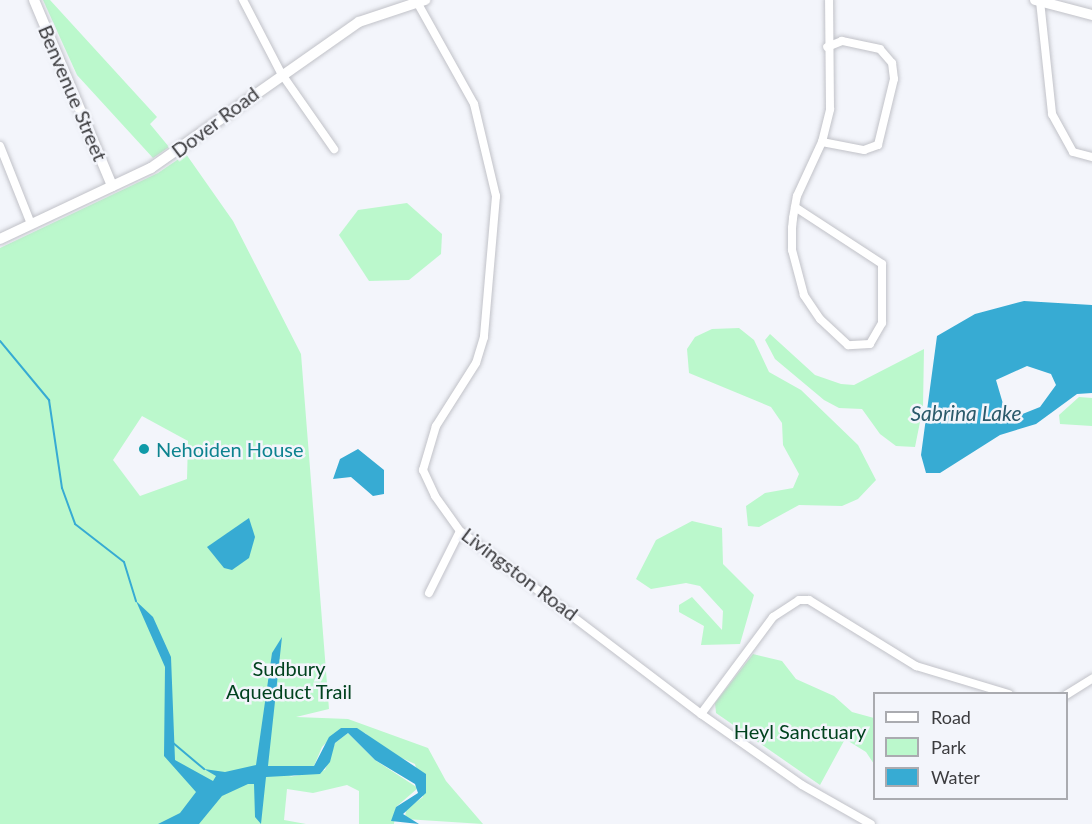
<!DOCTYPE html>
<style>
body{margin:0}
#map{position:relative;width:1092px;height:824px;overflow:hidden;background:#f3f5fb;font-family:Lato,sans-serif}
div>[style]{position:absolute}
.green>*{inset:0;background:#bbf8cc}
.water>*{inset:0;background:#37abd3}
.stream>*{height:2px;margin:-1px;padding:0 1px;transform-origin:1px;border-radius:1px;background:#37abd3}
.roads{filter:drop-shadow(0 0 2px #c1c2c8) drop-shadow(0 0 2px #c1c2c8)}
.minor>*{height:8px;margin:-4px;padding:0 4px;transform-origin:4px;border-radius:4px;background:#fff}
.tertiary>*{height:10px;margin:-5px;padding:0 5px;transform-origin:5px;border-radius:5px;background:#fff}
.dots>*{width:16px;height:16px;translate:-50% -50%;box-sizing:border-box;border:3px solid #f3f5fb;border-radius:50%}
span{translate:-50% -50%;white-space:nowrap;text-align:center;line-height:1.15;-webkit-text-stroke:5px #f3f5fb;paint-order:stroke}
.street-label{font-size:20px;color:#3c3c3f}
.culture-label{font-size:20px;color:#0d838f}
.left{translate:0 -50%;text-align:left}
.park-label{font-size:20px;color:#00421e}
.water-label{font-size:21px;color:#2b5a6b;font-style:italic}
.legend{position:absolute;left:873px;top:692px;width:195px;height:108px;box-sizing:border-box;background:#f3f5fb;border:2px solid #aaabb0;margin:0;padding:8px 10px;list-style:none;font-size:18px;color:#3c3c3f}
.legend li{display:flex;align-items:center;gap:12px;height:30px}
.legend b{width:30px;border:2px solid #aaabb0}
</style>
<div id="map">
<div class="green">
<i style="clip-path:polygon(43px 0,50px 0,157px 117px,150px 124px,169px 147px,153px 158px,77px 75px)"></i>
<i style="clip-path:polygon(evenodd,186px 154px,233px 221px,301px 354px,329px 709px,296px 717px,348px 719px,428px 748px,446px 781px,483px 824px,405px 819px,406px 809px,423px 797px,415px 764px,384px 750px,365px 733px,341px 728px,322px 747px,314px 766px,289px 777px,325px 770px,335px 743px,348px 733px,375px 760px,418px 788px,396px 807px,394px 824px,359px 824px,359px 791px,347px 785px,313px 793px,287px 789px,284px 820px,306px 824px,0 824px,0 248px,158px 173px,186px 154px,142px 416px,188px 441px,187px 479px,140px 496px,113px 460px,142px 416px)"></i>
<i style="clip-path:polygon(407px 203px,442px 234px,441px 254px,409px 280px,369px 281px,339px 235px,358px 210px)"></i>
<i style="clip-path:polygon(739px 328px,754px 340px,769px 372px,801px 390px,858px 445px,876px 480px,858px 499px,842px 506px,799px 505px,759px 527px,748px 526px,746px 506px,765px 493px,793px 488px,799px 474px,783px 445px,782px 423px,771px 407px,689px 373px,687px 349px,695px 337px,712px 329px)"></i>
<i style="clip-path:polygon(770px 334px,815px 375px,841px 384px,854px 385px,924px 349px,923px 407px,915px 447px,896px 446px,880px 434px,862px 409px,839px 408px,824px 400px,775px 359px,765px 340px)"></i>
<i style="clip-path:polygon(1079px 397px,1092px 398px,1092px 426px,1060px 424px,1059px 415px)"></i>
<i style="clip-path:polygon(692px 521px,722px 528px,723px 564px,754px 595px,740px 644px,701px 645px,704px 626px,679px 612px,679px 605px,692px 597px,722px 630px,723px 611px,700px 586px,686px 583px,651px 589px,636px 579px,656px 540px)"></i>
<i style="clip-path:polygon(753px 654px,782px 661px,796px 679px,834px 696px,852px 712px,874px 718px,874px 764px,866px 752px,845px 739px,820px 785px,716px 713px,715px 703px)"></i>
</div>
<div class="water">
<i style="clip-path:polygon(evenodd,1024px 301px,1092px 305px,1092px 393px,1077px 394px,1036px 424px,1000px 435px,940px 473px,926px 473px,921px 455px,937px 336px,975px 314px,1024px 301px,1027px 366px,1051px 374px,1056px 385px,1040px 407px,1020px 415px,1006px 414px,996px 380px,1027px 366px)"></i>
<i style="clip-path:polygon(358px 449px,384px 470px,384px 494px,373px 496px,351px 477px,333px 479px,340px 459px)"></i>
<i style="clip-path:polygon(249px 518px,255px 537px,249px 558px,232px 570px,224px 568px,207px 547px)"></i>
<i style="clip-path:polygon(136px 601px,153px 617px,171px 657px,175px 760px,213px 781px,216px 776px,204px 769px,225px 772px,256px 765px,272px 653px,282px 637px,268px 766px,314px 766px,329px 737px,341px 728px,357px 728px,426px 774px,426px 793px,403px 814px,419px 824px,391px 821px,396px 807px,418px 793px,415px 784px,375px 760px,348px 733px,335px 743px,330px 762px,320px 774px,266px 777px,261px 824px,255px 817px,254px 784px,248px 784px,222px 796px,199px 824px,158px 824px,180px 813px,196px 792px,164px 756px,165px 667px)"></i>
</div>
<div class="stream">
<i style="left:0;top:341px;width:77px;rotate:50.3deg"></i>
<i style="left:49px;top:400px;width:89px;rotate:81.6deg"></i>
<i style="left:62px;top:488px;width:38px;rotate:70deg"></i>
<i style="left:75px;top:524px;width:62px;rotate:37.8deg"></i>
<i style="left:124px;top:562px;width:41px;rotate:72.9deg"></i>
<i style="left:172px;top:742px;width:42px;rotate:40.2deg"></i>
</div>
<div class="roads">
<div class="minor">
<i style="left:243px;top:0;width:82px;rotate:62.5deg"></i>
<i style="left:281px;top:73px;width:93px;rotate:55.1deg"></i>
<i style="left:1040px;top:1px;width:114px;rotate:83.9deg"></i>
<i style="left:1052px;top:114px;width:43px;rotate:61.1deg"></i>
<i style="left:1073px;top:152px;width:20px;rotate:15deg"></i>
<i style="left:417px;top:2px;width:117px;rotate:60.8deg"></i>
<i style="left:474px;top:104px;width:95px;rotate:76.6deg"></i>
<i style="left:496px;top:196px;width:142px;rotate:94.9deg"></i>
<i style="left:484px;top:337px;width:27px;rotate:107deg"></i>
<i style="left:476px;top:363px;width:75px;rotate:122.4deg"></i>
<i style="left:436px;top:426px;width:46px;rotate:106.5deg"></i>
<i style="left:423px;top:470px;width:29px;rotate:65deg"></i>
<i style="left:435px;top:496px;width:43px;rotate:54.5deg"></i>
<i style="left:460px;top:531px;width:303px;rotate:37.2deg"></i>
<i style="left:701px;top:714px;width:123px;rotate:35.1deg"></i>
<i style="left:802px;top:785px;width:79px;rotate:29.5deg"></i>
<i style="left:822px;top:142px;width:43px;rotate:10.8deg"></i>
<i style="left:864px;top:150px;width:15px;rotate:-20deg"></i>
<i style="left:878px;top:145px;width:68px;rotate:-76.4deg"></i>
<i style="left:894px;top:79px;width:16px;rotate:-97deg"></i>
<i style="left:892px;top:63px;width:18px;rotate:-131deg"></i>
<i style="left:880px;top:49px;width:39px;rotate:-168deg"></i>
<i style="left:842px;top:41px;width:16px;rotate:158deg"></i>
<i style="left:0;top:146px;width:84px;rotate:68.3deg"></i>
<i style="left:795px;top:207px;width:104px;rotate:33.2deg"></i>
<i style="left:882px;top:264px;width:59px;rotate:90deg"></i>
<i style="left:882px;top:323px;width:24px;rotate:120deg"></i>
<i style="left:870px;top:344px;width:22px;rotate:177deg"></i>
<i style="left:848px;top:345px;width:38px;rotate:-137deg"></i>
<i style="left:820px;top:319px;width:29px;rotate:-124deg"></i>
<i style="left:804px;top:295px;width:47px;rotate:-104.9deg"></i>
<i style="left:792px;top:250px;width:22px;rotate:-90deg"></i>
<i style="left:792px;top:228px;width:10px;rotate:-84deg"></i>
<i style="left:793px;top:218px;width:22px;rotate:-80deg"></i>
<i style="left:797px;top:196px;width:60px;rotate:-65.2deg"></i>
<i style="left:822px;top:142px;width:34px;rotate:-76deg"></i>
<i style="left:830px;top:109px;width:109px;rotate:-90.5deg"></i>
<i style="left:429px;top:593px;width:69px;rotate:-63.4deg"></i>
<i style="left:1066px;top:695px;width:31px;rotate:-32deg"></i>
<i style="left:701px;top:714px;width:121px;rotate:-53.4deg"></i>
<i style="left:773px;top:617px;width:31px;rotate:-33deg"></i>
<i style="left:799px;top:600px;width:10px"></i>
<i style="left:809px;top:600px;width:126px;rotate:31.7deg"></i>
<i style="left:916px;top:666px;width:97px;rotate:16.8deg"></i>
</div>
<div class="tertiary">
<i style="left:34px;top:0;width:202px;rotate:67.2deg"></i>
<i style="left:1035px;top:0;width:59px;rotate:14.7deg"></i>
<i style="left:0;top:239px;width:167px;rotate:-25.2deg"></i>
<i style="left:151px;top:168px;width:254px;rotate:-35.1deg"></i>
<i style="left:359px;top:22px;width:70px;rotate:-18.4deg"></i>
</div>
</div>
<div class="dots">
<i style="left:144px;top:449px;background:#0f9aa8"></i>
</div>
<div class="street-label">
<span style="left:73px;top:93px;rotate:67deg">Benvenue Street</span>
<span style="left:215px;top:122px;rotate:-37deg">Dover Road</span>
<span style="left:520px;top:574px;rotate:37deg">Livingston Road</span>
</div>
<div class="culture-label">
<span class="left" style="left:156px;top:449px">Nehoiden House</span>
</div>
<div class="park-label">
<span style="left:289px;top:680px">Sudbury<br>Aqueduct Trail</span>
<span style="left:800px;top:731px">Heyl Sanctuary</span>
</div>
<div class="water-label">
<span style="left:966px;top:413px">Sabrina Lake</span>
</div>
<ul class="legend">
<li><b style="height:8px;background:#fff"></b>Road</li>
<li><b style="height:16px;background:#bbf8cc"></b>Park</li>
<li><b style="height:16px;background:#37abd3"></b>Water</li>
</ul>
</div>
